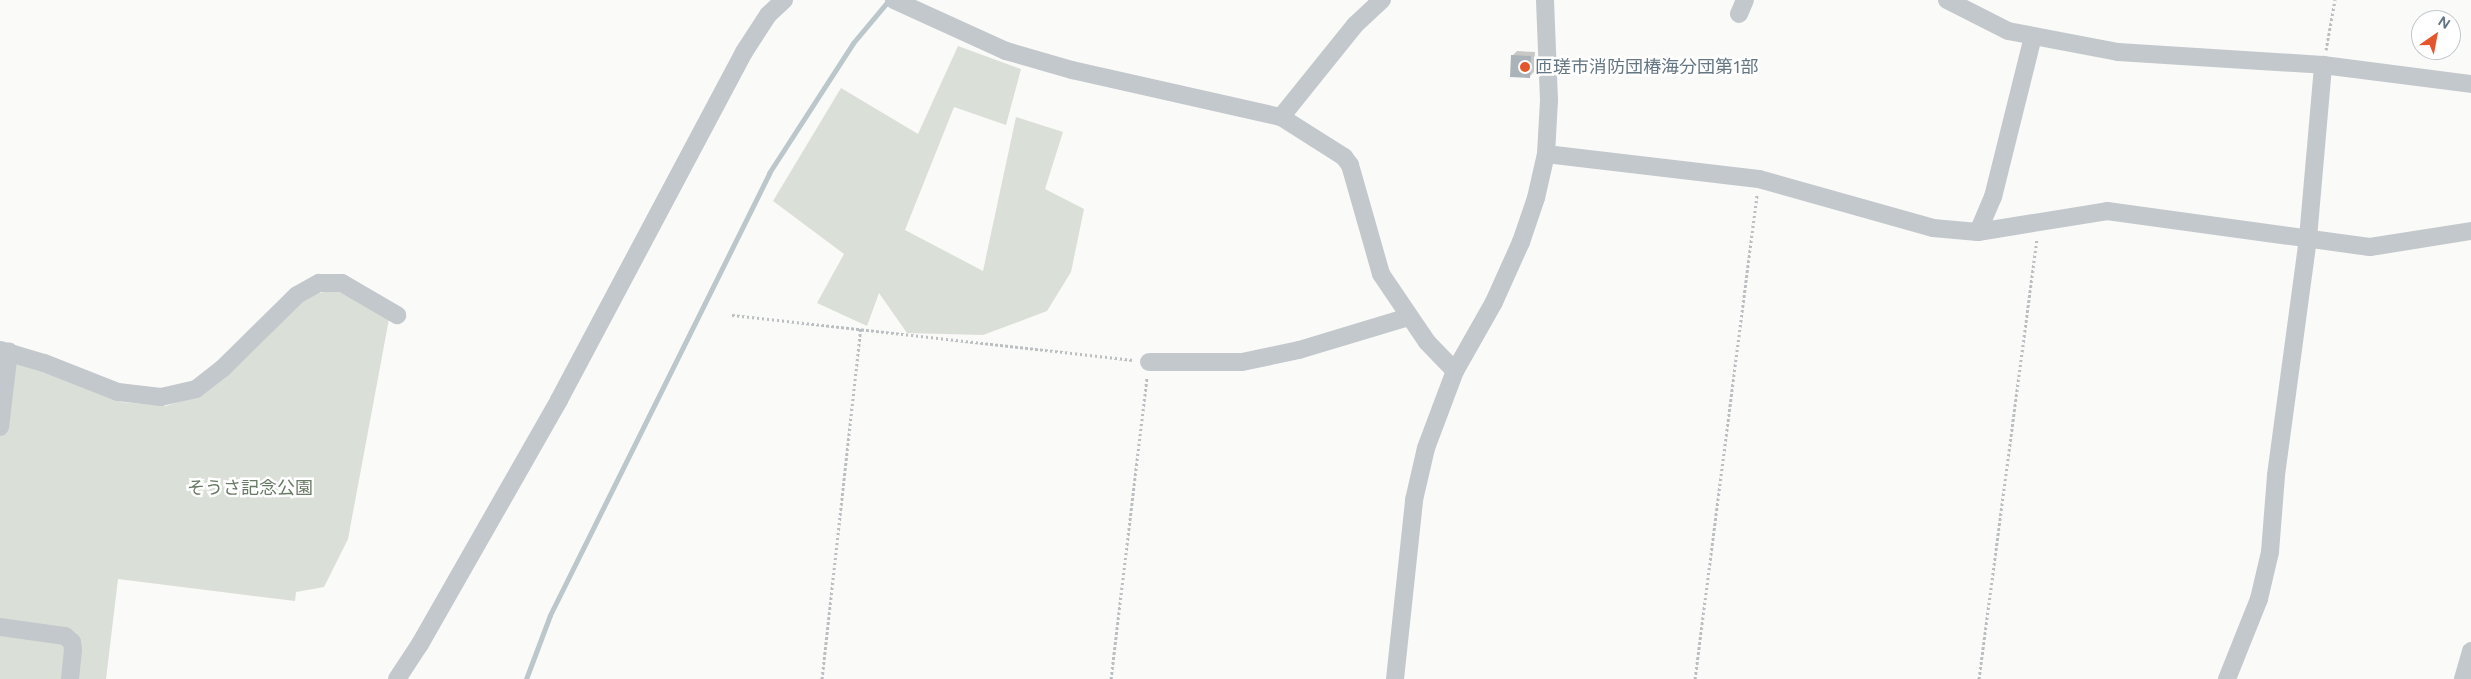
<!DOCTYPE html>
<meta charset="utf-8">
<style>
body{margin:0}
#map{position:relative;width:2471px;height:679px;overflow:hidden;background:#fafaf8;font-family:Figtree,"Noto Sans JP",sans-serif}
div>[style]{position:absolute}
.green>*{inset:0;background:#dadfd7}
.shadow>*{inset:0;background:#0003}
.stream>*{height:5px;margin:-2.5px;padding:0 2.5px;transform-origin:2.5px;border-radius:2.5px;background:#bbc7cb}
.building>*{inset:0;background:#aab3b9}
.path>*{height:3px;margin-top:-1.5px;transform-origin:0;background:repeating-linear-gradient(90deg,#bbbfc2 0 2.5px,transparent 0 5px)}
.minor>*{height:18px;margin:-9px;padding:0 9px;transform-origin:9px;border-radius:9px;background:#c3c8cc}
.dots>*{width:14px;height:14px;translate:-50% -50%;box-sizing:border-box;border:2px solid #fff;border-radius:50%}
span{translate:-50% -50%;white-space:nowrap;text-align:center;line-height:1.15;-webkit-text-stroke:5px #fff;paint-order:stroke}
.poi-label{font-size:18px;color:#657683}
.left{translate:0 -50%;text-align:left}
.park-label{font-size:18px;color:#687a64}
.north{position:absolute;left:2411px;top:10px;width:50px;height:50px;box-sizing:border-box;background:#fff;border:1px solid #c1c8cd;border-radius:50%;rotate:33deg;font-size:14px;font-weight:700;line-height:20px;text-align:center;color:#657683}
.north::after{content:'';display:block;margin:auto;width:18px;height:22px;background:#e4572e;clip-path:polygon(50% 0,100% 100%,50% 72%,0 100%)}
</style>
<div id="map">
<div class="green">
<i style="clip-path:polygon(958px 46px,1021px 69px,1006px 125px,954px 107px,905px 230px,983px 271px,1016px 117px,1063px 132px,1045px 189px,1084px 209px,1071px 272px,1047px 311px,983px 335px,907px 333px,879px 293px,867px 326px,817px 303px,844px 254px,773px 201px,841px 88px,918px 134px)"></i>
<i style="clip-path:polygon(333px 290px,357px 298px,389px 319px,348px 539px,324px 587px,296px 592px,295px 601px,118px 579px,106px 679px,0 679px,0 356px,121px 402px,166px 406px,203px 394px,310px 295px)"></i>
</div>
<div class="shadow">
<i style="clip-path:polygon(1517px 51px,1535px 52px,1534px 72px,1529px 77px,1512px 56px)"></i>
</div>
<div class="stream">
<i style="left:526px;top:679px;width:68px;rotate:-69.4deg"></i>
<i style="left:550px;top:615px;width:493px;rotate:-63.6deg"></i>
<i style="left:769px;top:173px;width:155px;rotate:-57.1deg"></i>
<i style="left:853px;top:43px;width:56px;rotate:-50.1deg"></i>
</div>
<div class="building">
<i style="clip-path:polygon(1511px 55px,1531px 56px,1530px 78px,1510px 77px)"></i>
</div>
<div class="path">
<i style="left:2326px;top:50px;width:51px;rotate:-79.8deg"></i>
<i style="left:732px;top:315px;width:404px;rotate:6.4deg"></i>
<i style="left:822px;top:679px;width:353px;rotate:-83.7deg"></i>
<i style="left:1111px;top:679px;width:304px;rotate:-83.2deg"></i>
<i style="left:1695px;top:679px;width:488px;rotate:-82.7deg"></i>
<i style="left:1979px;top:679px;width:445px;rotate:-82.5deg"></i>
</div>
<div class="minor">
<i style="left:894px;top:0;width:123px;rotate:24.5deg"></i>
<i style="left:1006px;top:51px;width:69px;rotate:16.1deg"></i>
<i style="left:1072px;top:70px;width:214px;rotate:12.7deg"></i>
<i style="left:1281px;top:117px;width:75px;rotate:32.4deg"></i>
<i style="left:1344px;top:157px;width:10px;rotate:53deg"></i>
<i style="left:1350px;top:165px;width:113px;rotate:74.1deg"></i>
<i style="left:1381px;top:274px;width:82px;rotate:55.9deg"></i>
<i style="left:1427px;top:342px;width:40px;rotate:46deg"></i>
<i style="left:1947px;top:0;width:68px;rotate:26.9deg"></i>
<i style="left:2008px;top:31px;width:112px;rotate:10.8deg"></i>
<i style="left:2118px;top:52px;width:205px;rotate:3.6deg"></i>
<i style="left:2323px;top:65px;width:149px;rotate:7.3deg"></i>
<i style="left:1739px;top:14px;width:15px;rotate:-67deg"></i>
<i style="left:1281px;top:117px;width:118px;rotate:-51.2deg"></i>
<i style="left:1355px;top:25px;width:37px;rotate:-43deg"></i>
<i style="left:1546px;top:154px;width:214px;rotate:6.7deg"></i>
<i style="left:1759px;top:179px;width:181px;rotate:15.7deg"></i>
<i style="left:1933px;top:228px;width:45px;rotate:5.1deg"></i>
<i style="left:1978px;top:232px;width:131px;rotate:-9.2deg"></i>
<i style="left:2107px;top:211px;width:265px;rotate:7.8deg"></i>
<i style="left:2370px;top:247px;width:102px;rotate:-9deg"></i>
<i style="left:1978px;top:232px;width:38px;rotate:-67deg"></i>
<i style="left:1993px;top:197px;width:166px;rotate:-76deg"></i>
<i style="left:0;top:350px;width:46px;rotate:16.5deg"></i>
<i style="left:44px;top:363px;width:79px;rotate:21.4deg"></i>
<i style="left:118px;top:392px;width:43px;rotate:6.6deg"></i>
<i style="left:161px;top:397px;width:36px;rotate:-13deg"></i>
<i style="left:196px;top:389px;width:34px;rotate:-38deg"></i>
<i style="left:223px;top:368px;width:104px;rotate:-44.6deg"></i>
<i style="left:297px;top:295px;width:25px;rotate:-29deg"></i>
<i style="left:319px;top:283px;width:23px"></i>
<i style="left:342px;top:283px;width:64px;rotate:30.2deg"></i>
<i style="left:1149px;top:362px;width:93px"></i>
<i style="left:1242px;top:362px;width:58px;rotate:-11.9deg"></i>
<i style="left:1299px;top:350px;width:114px;rotate:-16.8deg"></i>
<i style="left:0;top:427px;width:76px;rotate:-83.2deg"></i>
<i style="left:0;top:627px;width:66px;rotate:7.9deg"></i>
<i style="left:65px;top:636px;width:9px;rotate:41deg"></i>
<i style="left:72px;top:642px;width:8px;rotate:83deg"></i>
<i style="left:73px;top:650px;width:29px;rotate:96deg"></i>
<i style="left:397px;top:679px;width:42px;rotate:-56.7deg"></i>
<i style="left:420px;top:644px;width:281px;rotate:-60.3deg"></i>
<i style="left:559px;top:400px;width:394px;rotate:-62deg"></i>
<i style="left:744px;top:52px;width:44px;rotate:-57deg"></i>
<i style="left:768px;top:15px;width:22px;rotate:-43deg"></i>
<i style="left:1395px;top:679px;width:180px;rotate:-83.9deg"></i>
<i style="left:1414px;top:500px;width:53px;rotate:-77deg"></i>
<i style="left:1426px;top:448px;width:82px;rotate:-69.4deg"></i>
<i style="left:1455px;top:371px;width:79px;rotate:-60.5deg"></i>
<i style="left:1494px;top:302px;width:66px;rotate:-65.8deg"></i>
<i style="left:1521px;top:242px;width:46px;rotate:-71.2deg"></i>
<i style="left:1536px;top:198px;width:45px;rotate:-77.2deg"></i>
<i style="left:1546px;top:154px;width:54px;rotate:-86.8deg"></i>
<i style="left:1549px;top:100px;width:100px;rotate:-92.3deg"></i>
<i style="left:2227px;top:679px;width:86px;rotate:-68.2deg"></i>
<i style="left:2259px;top:599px;width:48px;rotate:-76.8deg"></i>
<i style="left:2270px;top:552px;width:77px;rotate:-85.5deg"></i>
<i style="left:2276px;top:475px;width:239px;rotate:-82.3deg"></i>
<i style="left:2308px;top:238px;width:174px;rotate:-85deg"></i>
<i style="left:2463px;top:679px;width:29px;rotate:-74deg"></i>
</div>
<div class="dots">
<i style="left:1525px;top:67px;background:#e4572e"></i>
</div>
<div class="poi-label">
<span class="left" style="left:1535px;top:67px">匝瑳市消防団椿海分団第1部</span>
</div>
<div class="park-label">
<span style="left:250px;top:488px">そうさ記念公園</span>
</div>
<div class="north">N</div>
</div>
